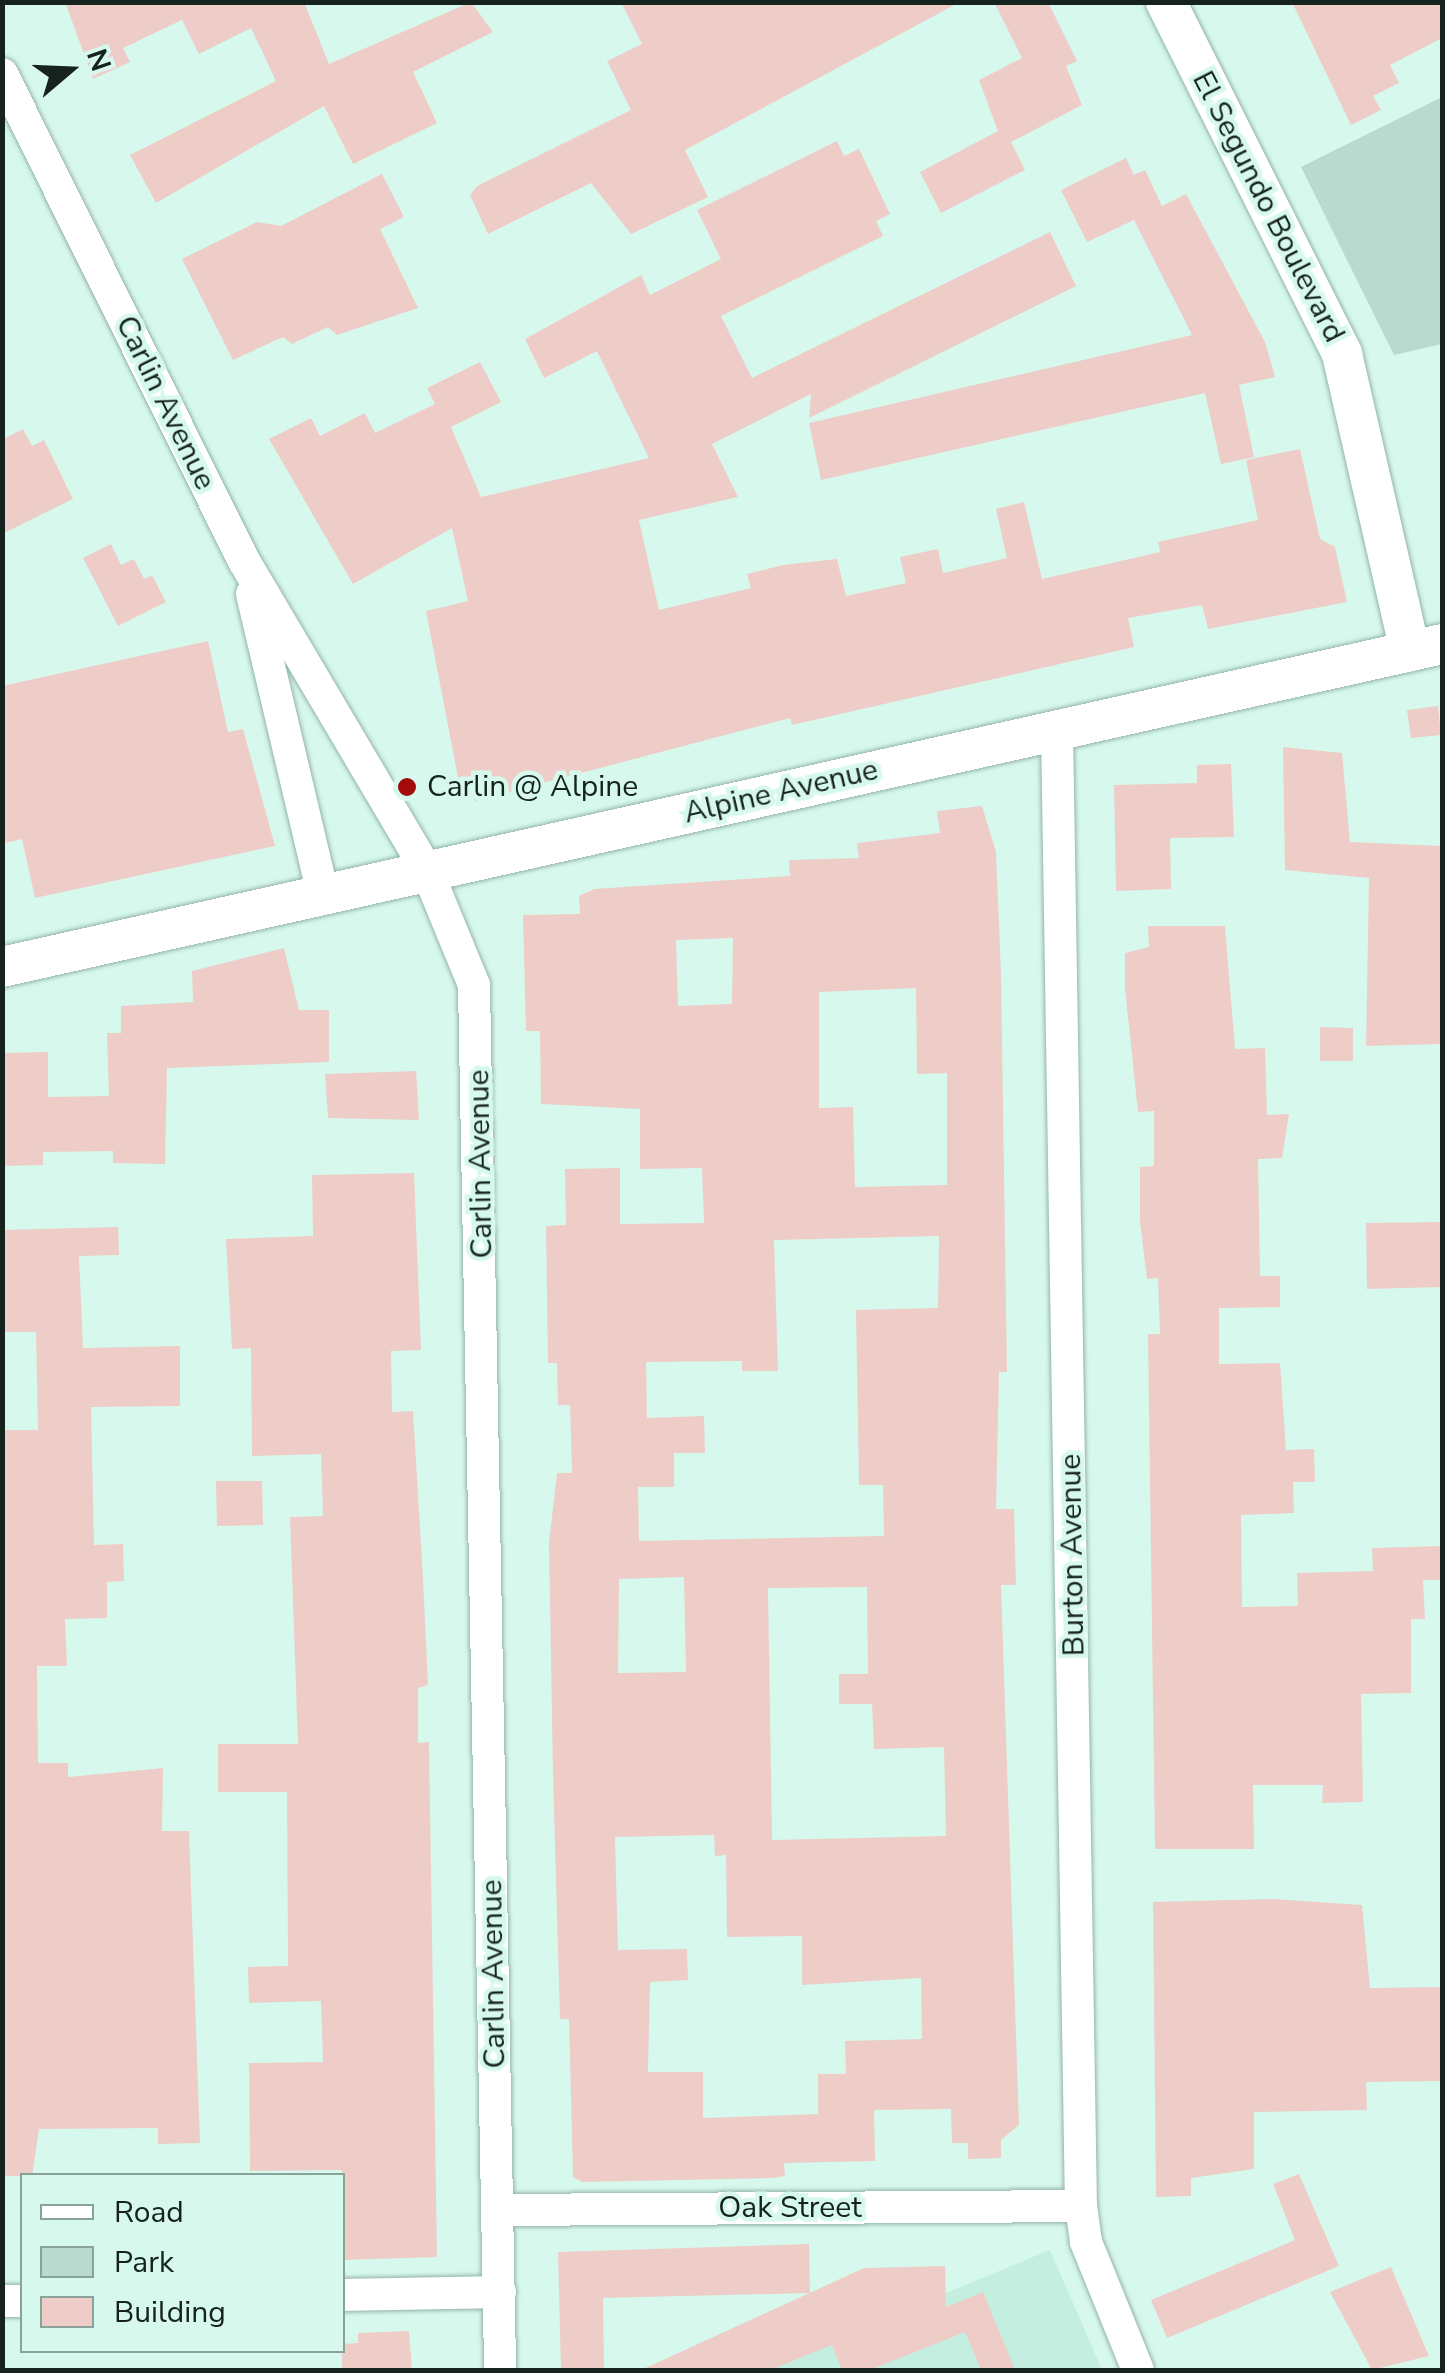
<!DOCTYPE html>
<style>
body{margin:0}
#map{position:relative;width:1445px;height:2373px;overflow:hidden;background:#d7f9ed;font-family:"Nunito Sans",sans-serif}
div>[style]{position:absolute}
.built>*{inset:0;background:#c3eee0}
.green>*{inset:0;background:#b8dacf}
.building>*{inset:0;background:#eecdc8}
.roads{filter:drop-shadow(0 0 2px #94b4a9) drop-shadow(0 0 2px #94b4a9)}
.minor>*{height:32px;margin:-16px;padding:0 16px;transform-origin:16px;border-radius:16px;background:#fff}
.tertiary>*{height:40px;margin:-20px;padding:0 20px;transform-origin:20px;border-radius:20px;background:#fff}
.dots>*{width:28px;height:28px;translate:-50% -50%;box-sizing:border-box;border:5px solid #d7f9ed;border-radius:50%}
span{translate:-50% -50%;white-space:nowrap;text-align:center;line-height:1.15;-webkit-text-stroke:9px #d7f9ed;paint-order:stroke}
.street-label{font-size:30px;color:#16221e}
.poi-label{font-size:30px;color:#16221e}
.left{translate:0 -50%;text-align:left}
.frame{position:absolute;inset:0;border:5px solid #16221e;pointer-events:none}
.legend{position:absolute;left:20px;top:2173px;width:325px;height:180px;box-sizing:border-box;background:#d7f9ed;border:2px solid #8aa39a;margin:0;padding:12px 18px;list-style:none;font-size:30px;color:#16221e}
.legend li{display:flex;align-items:center;gap:20px;height:50px}
.legend b{width:50px;border:2px solid #8aa39a}
.north{position:absolute;left:20px;top:20px;width:100px;height:100px;-webkit-text-stroke:8px #d7f9ed;paint-order:stroke;rotate:71deg;font-size:28px;font-weight:700;line-height:40px;text-align:center;color:#16221e}
.north::after{content:'';display:block;margin:auto;width:35px;height:45px;background:#16221e;clip-path:polygon(50% 0,100% 100%,50% 72%,0 100%)}
</style>
<div id="map">
<div class="built">
<i style="clip-path:polygon(1050px 2250px,1102px 2370px,759px 2370px)"></i>
</div>
<div class="green">
<i style="clip-path:polygon(1442px 97px,1442px 344px,1394px 355px,1301px 167px)"></i>
</div>
<div class="building">
<i style="clip-path:polygon(65px 2px,304px 2px,329px 64px,471px 2px,493px 32px,413px 72px,437px 123px,353px 164px,324px 106px,156px 203px,130px 155px,276px 81px,251px 28px,199px 54px,182px 20px,123px 48px,130px 62px,93px 79px)"></i>
<i style="clip-path:polygon(621px 2px,960px 2px,685px 150px,708px 197px,631px 234px,591px 183px,488px 234px,470px 195px,477px 186px,631px 110px,607px 61px,642px 44px)"></i>
<i style="clip-path:polygon(994px 2px,1048px 2px,1077px 61px,1066px 66px,1082px 105px,1011px 142px,1025px 170px,941px 213px,920px 172px,998px 131px,979px 80px,1022px 58px)"></i>
<i style="clip-path:polygon(1292px 2px,1442px 2px,1442px 38px,1390px 65px,1399px 83px,1373px 96px,1381px 110px,1351px 125px)"></i>
<i style="clip-path:polygon(837px 141px,844px 156px,859px 149px,890px 214px,876px 221px,883px 236px,721px 316px,752px 378px,1050px 232px,1076px 286px,809px 418px,811px 394px,712px 444px,738px 497px,639px 520px,659px 610px,751px 588px,747px 574px,783px 565px,837px 559px,846px 596px,906px 583px,900px 557px,938px 549px,943px 573px,1007px 558px,996px 509px,1024px 502px,1042px 579px,1160px 552px,1158px 542px,1258px 520px,1246px 460px,1300px 449px,1320px 539px,1335px 547px,1347px 602px,1208px 629px,1202px 605px,1128px 618px,1134px 647px,792px 725px,790px 718px,475px 801px,472px 790px,461px 793px,426px 611px,468px 601px,452px 528px,353px 584px,269px 439px,311px 418px,320px 436px,365px 413px,375px 433px,435px 404px,427px 388px,480px 362px,501px 402px,451px 427px,481px 497px,649px 458px,597px 351px,544px 378px,525px 339px,641px 275px,650px 295px,721px 259px,697px 210px)"></i>
<i style="clip-path:polygon(1126px 158px,1134px 175px,1145px 170px,1162px 206px,1186px 194px,1265px 342px,1275px 377px,1239px 385px,1254px 457px,1221px 464px,1205px 393px,821px 480px,809px 423px,1192px 335px,1134px 220px,1087px 242px,1061px 190px)"></i>
<i style="clip-path:polygon(382px 174px,404px 217px,380px 229px,418px 308px,337px 335px,328px 327px,292px 344px,283px 337px,233px 360px,182px 259px,257px 222px,281px 226px)"></i>
<i style="clip-path:polygon(23px 429px,32px 446px,44px 440px,73px 499px,2px 534px,2px 440px)"></i>
<i style="clip-path:polygon(111px 544px,121px 565px,134px 559px,144px 579px,152px 575px,166px 602px,118px 626px,83px 558px)"></i>
<i style="clip-path:polygon(208px 641px,228px 732px,243px 729px,275px 846px,35px 898px,22px 839px,6px 843px,2px 826px,2px 686px)"></i>
<i style="clip-path:polygon(1438px 706px,1441px 735px,1411px 738px,1407px 710px)"></i>
<i style="clip-path:polygon(1283px 747px,1342px 753px,1350px 842px,1442px 846px,1442px 1044px,1366px 1046px,1369px 878px,1285px 870px)"></i>
<i style="clip-path:polygon(1231px 764px,1234px 837px,1170px 838px,1171px 889px,1116px 891px,1114px 785px,1197px 783px,1197px 765px)"></i>
<i style="clip-path:polygon(evenodd,982px 806px,996px 852px,1001px 974px,1007px 1372px,999px 1372px,996px 1509px,1014px 1509px,1016px 1585px,1001px 1585px,1019px 2125px,1001px 2140px,1001px 2158px,968px 2159px,968px 2143px,952px 2143px,951px 2109px,874px 2110px,875px 2161px,784px 2163px,785px 2176px,773px 2178px,582px 2182px,573px 2177px,569px 2019px,560px 2019px,553px 1775px,549px 1543px,557px 1473px,572px 1473px,570px 1405px,558px 1405px,557px 1363px,548px 1363px,546px 1226px,566px 1225px,565px 1169px,620px 1168px,620px 1224px,704px 1223px,702px 1168px,640px 1169px,640px 1109px,541px 1104px,540px 1031px,526px 1031px,523px 915px,580px 914px,579px 896px,594px 889px,790px 876px,789px 860px,859px 858px,857px 843px,940px 833px,937px 811px,982px 806px,733px 938px,732px 1004px,678px 1006px,676px 940px,733px 938px,982px 806px,916px 988px,917px 1074px,947px 1073px,947px 1185px,855px 1187px,853px 1107px,819px 1108px,819px 992px,916px 988px,982px 806px,939px 1236px,938px 1308px,856px 1310px,859px 1485px,883px 1485px,884px 1536px,639px 1541px,638px 1487px,674px 1487px,674px 1453px,705px 1453px,704px 1416px,647px 1418px,646px 1362px,742px 1361px,742px 1371px,778px 1371px,774px 1240px,939px 1236px,982px 806px,684px 1577px,686px 1672px,618px 1673px,619px 1579px,684px 1577px,982px 806px,867px 1587px,868px 1674px,839px 1674px,839px 1704px,872px 1704px,874px 1749px,944px 1747px,946px 1836px,772px 1840px,768px 1588px,867px 1587px,982px 806px,714px 1835px,715px 1856px,726px 1855px,727px 1937px,802px 1936px,802px 1985px,921px 1978px,922px 2039px,845px 2041px,846px 2074px,818px 2074px,818px 2114px,703px 2118px,703px 2072px,648px 2072px,650px 1982px,688px 1980px,687px 1949px,618px 1950px,615px 1837px,714px 1835px)"></i>
<i style="clip-path:polygon(1148px 926px,1225px 926px,1235px 1049px,1265px 1048px,1267px 1115px,1289px 1114px,1282px 1158px,1258px 1159px,1260px 1276px,1280px 1276px,1280px 1307px,1219px 1308px,1219px 1364px,1280px 1363px,1286px 1450px,1314px 1449px,1315px 1482px,1293px 1482px,1294px 1513px,1241px 1515px,1242px 1607px,1298px 1606px,1297px 1573px,1373px 1571px,1372px 1548px,1442px 1546px,1442px 1580px,1423px 1580px,1425px 1619px,1411px 1619px,1411px 1693px,1361px 1694px,1363px 1802px,1322px 1803px,1323px 1785px,1253px 1785px,1254px 1849px,1155px 1849px,1148px 1334px,1160px 1334px,1158px 1278px,1147px 1279px,1140px 1221px,1140px 1167px,1154px 1166px,1154px 1111px,1138px 1112px,1125px 988px,1125px 953px,1149px 947px)"></i>
<i style="clip-path:polygon(284px 948px,299px 1010px,329px 1010px,329px 1062px,167px 1068px,165px 1164px,113px 1163px,113px 1151px,43px 1152px,43px 1165px,2px 1166px,2px 1053px,48px 1052px,48px 1097px,109px 1096px,107px 1033px,121px 1033px,121px 1006px,193px 1002px,192px 971px)"></i>
<i style="clip-path:polygon(1320px 1027px,1353px 1028px,1353px 1061px,1320px 1061px)"></i>
<i style="clip-path:polygon(416px 1071px,419px 1120px,328px 1118px,325px 1074px)"></i>
<i style="clip-path:polygon(414px 1173px,421px 1350px,391px 1351px,392px 1412px,413px 1411px,423px 1578px,428px 1685px,418px 1688px,418px 1743px,429px 1742px,437px 2257px,342px 2260px,342px 2170px,250px 2171px,249px 2063px,323px 2062px,321px 2001px,249px 2003px,248px 1967px,288px 1966px,287px 1792px,218px 1792px,218px 1744px,298px 1744px,290px 1517px,323px 1516px,321px 1454px,252px 1456px,251px 1348px,232px 1349px,226px 1239px,313px 1236px,312px 1175px)"></i>
<i style="clip-path:polygon(1442px 1222px,1442px 1287px,1367px 1289px,1366px 1223px)"></i>
<i style="clip-path:polygon(118px 1227px,119px 1255px,79px 1256px,83px 1348px,180px 1346px,180px 1406px,91px 1407px,94px 1545px,123px 1544px,124px 1581px,107px 1582px,107px 1618px,65px 1619px,67px 1666px,37px 1666px,38px 1763px,68px 1763px,68px 1777px,163px 1768px,162px 1831px,189px 1831px,200px 2143px,158px 2144px,158px 2128px,39px 2129px,32px 2176px,2px 2176px,2px 1430px,38px 1430px,36px 1332px,2px 1332px,2px 1230px)"></i>
<i style="clip-path:polygon(216px 1481px,262px 1481px,263px 1525px,217px 1526px)"></i>
<i style="clip-path:polygon(1273px 1899px,1362px 1905px,1370px 1988px,1442px 1987px,1442px 2081px,1366px 2082px,1367px 2110px,1254px 2112px,1254px 2169px,1191px 2178px,1191px 2196px,1156px 2197px,1153px 1902px)"></i>
<i style="clip-path:polygon(1299px 2174px,1339px 2266px,1167px 2338px,1151px 2300px,1295px 2240px,1273px 2184px)"></i>
<i style="clip-path:polygon(809px 2244px,810px 2293px,603px 2298px,604px 2370px,561px 2370px,558px 2252px)"></i>
<i style="clip-path:polygon(945px 2266px,946px 2307px,983px 2292px,1015px 2370px,981px 2370px,965px 2332px,870px 2370px,842px 2370px,832px 2345px,770px 2370px,641px 2370px,864px 2268px)"></i>
<i style="clip-path:polygon(1391px 2267px,1429px 2356px,1372px 2370px,1330px 2292px)"></i>
<i style="clip-path:polygon(409px 2331px,412px 2370px,342px 2370px,342px 2344px,358px 2343px,358px 2333px)"></i>
</div>
<div class="roads">
<div class="minor">
<i style="left:2px;top:74px;width:544px;rotate:63.58deg"></i>
<i style="left:244px;top:561px;width:360px;rotate:59.4deg"></i>
<i style="left:427px;top:871px;width:123px;rotate:67.6deg"></i>
<i style="left:474px;top:985px;width:1385px;rotate:88.92deg"></i>
<i style="left:252px;top:594px;width:309px;rotate:76.7deg"></i>
<i style="left:1057px;top:730px;width:1476px;rotate:89.07deg"></i>
<i style="left:1081px;top:2206px;width:36px;rotate:82deg"></i>
<i style="left:1086px;top:2242px;width:138px;rotate:67.9deg"></i>
<i style="left:498px;top:2210px;width:583px;rotate:-0.39deg"></i>
<i style="left:342px;top:2295px;width:158px;rotate:-1.1deg"></i>
<i style="left:2px;top:2301px;width:20px"></i>
</div>
<div class="tertiary">
<i style="left:1166px;top:2px;width:394px;rotate:63.4deg"></i>
<i style="left:1342px;top:354px;width:305px;rotate:77.1deg"></i>
<i style="left:2px;top:967px;width:1476px;rotate:-12.64deg"></i>
</div>
</div>
<div class="dots">
<i style="left:407px;top:787px;background:#a30b0b"></i>
</div>
<div class="street-label">
<span style="left:1268px;top:207px;rotate:63deg">El Segundo Boulevard</span>
<span style="left:165px;top:403px;rotate:64deg">Carlin Avenue</span>
<span style="left:781px;top:792px;rotate:-13deg">Alpine Avenue</span>
<span style="left:481px;top:1164px;rotate:-91deg">Carlin Avenue</span>
<span style="left:1073px;top:1555px;rotate:-91deg">Burton Avenue</span>
<span style="left:494px;top:1974px;rotate:-91deg">Carlin Avenue</span>
<span style="left:790px;top:2208px">Oak Street</span>
</div>
<div class="poi-label">
<span class="left" style="left:427px;top:787px">Carlin @ Alpine</span>
</div>
<div class="frame"></div>
<ul class="legend">
<li><b style="height:12px;background:#fff"></b>Road</li>
<li><b style="height:28px;background:#b8dacf"></b>Park</li>
<li><b style="height:28px;background:#eecdc8"></b>Building</li>
</ul>
<div class="north">N</div>
</div>
